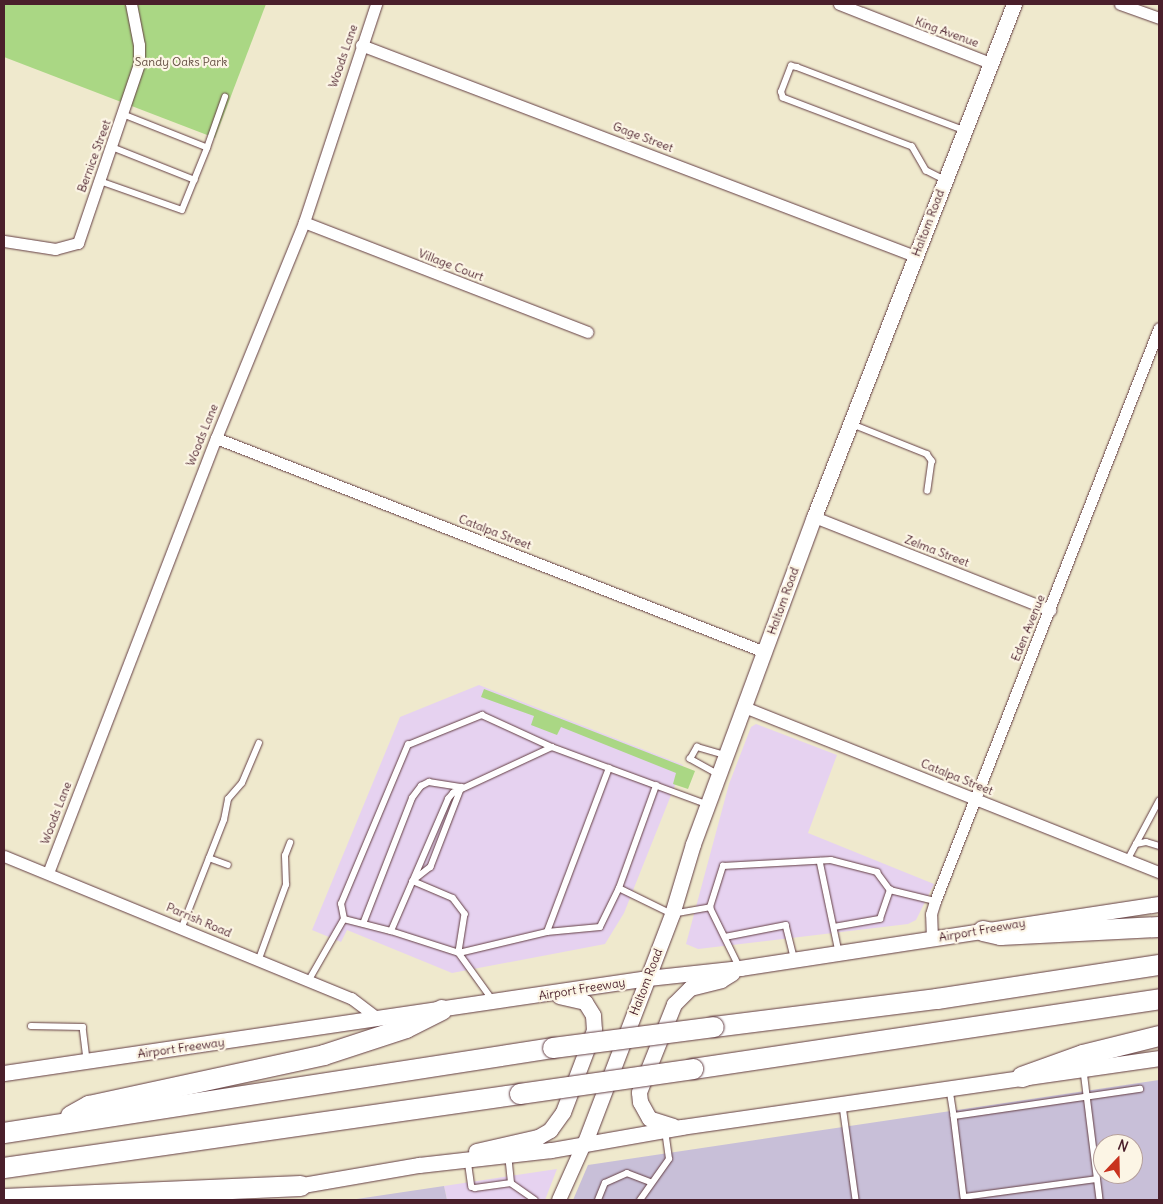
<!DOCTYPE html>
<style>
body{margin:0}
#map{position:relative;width:1163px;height:1204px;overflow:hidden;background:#efe9cd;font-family:Delius,sans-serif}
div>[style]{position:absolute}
.built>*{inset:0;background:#e6d2f0}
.industrial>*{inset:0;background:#c8bfd8}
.green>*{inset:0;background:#aad784}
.roads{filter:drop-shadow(0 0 1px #633d43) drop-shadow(0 0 1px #633d43)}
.service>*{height:5.5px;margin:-2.75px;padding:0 2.75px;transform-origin:2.75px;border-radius:2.75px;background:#fff}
.minor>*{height:11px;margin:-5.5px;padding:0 5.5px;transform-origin:5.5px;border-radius:5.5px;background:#fff}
.tertiary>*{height:14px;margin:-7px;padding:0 7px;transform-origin:7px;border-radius:7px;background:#fff}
.secondary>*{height:15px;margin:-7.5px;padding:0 7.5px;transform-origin:7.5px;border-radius:7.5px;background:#fff}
.motorway>*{height:20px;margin:-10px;padding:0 10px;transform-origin:10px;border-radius:10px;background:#fff}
.bridges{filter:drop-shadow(0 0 1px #633d43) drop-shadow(0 0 1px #633d43)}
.motorway-bridge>*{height:20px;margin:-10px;padding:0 10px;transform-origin:10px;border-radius:10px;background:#fff}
span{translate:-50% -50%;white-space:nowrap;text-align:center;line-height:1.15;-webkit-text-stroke:4.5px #fcf5e5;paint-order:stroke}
.street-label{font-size:12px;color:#4a1f2b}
.park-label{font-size:12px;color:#624d41}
.frame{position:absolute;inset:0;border:5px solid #4a1f2b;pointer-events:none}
.north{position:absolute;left:1093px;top:1134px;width:50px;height:50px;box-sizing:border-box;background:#fcf5e5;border:1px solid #b59f9b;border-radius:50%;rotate:21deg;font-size:14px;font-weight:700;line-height:20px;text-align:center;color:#4a1f2b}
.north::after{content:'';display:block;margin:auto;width:18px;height:22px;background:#c8321e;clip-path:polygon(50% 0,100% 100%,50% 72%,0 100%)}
</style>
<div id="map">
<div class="built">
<i style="clip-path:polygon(479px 685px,683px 765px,624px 913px,605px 944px,452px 973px,347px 930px,341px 942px,312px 930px,400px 717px)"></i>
<i style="clip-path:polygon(756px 724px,837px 755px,808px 833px,934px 884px,916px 920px,908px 924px,698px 949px,686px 944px,729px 784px,751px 727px)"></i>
<i style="clip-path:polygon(557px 1169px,545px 1200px,447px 1200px,444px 1186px)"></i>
</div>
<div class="industrial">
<i style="clip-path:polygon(evenodd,1159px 1080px,1159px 1200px,573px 1200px,588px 1165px,1159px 1080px,1103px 1144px,1133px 1144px,1133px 1174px,1103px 1174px,1103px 1144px)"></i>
<i style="clip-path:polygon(444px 1186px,447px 1200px,350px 1200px)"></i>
</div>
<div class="green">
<i style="clip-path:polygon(4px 4px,266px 4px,215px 138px,4px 57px)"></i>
<i style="clip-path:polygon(484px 689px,695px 771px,688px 789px,673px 784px,676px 773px,561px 727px,557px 735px,531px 725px,534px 716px,481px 697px)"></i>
</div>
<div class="roads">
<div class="service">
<i style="left:112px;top:147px;width:89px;rotate:21.7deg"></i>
<i style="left:207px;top:148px;width:54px;rotate:-70.6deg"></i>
<i style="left:944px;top:180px;width:20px;rotate:-153deg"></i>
<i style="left:926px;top:171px;width:28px;rotate:-120deg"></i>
<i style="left:912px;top:147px;width:138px;rotate:-159.2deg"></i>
<i style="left:783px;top:98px;width:6px;rotate:-108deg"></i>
<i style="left:781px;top:92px;width:28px;rotate:-69deg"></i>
<i style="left:791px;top:66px;width:6px;rotate:9deg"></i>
<i style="left:797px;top:67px;width:178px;rotate:20.7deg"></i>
<i style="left:100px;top:181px;width:87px;rotate:19.5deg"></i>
<i style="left:182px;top:210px;width:67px;rotate:-68deg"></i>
<i style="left:207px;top:148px;width:89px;rotate:-158.3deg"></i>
<i style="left:852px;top:424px;width:81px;rotate:21.8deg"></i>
<i style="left:927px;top:454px;width:9px;rotate:54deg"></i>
<i style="left:932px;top:461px;width:30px;rotate:98deg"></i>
<i style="left:717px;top:774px;width:31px;rotate:-151deg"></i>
<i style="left:690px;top:759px;width:14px;rotate:-60deg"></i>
<i style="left:697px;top:747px;width:29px;rotate:16deg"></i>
<i style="left:1136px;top:844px;width:49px;rotate:-61.9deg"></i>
<i style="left:209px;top:858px;width:20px;rotate:20deg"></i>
<i style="left:1128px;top:859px;width:17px;rotate:-62deg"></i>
<i style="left:1136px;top:844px;width:10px;rotate:-11deg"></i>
<i style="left:1146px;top:842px;width:14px;rotate:17deg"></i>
<i style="left:820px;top:861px;width:93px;rotate:78.2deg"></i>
<i style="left:619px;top:888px;width:109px;rotate:-70.1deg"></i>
<i style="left:710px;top:907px;width:68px;rotate:63.8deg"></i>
<i style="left:344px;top:919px;width:15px;rotate:-101deg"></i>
<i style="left:341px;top:904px;width:173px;rotate:-67.2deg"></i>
<i style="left:408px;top:745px;width:80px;rotate:-22.1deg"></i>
<i style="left:482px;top:715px;width:77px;rotate:24.6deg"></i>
<i style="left:363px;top:924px;width:135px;rotate:-68.7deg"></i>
<i style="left:412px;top:798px;width:15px;rotate:-53deg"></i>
<i style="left:421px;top:786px;width:9px;rotate:-27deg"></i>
<i style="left:429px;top:782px;width:33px;rotate:9deg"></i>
<i style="left:462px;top:787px;width:86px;rotate:111.2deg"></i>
<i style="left:431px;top:867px;width:23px;rotate:142deg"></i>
<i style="left:413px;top:881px;width:43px;rotate:23deg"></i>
<i style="left:453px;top:898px;width:20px;rotate:53deg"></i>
<i style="left:465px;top:914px;width:39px;rotate:99deg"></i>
<i style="left:459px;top:953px;width:90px;rotate:-13.4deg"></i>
<i style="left:547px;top:932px;width:53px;rotate:-5.4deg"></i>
<i style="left:600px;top:927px;width:43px;rotate:-64deg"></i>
<i style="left:619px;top:888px;width:59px;rotate:26.1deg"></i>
<i style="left:672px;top:914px;width:39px;rotate:-10deg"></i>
<i style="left:710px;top:907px;width:43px;rotate:-72.4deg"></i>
<i style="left:723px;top:866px;width:108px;rotate:-3.2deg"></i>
<i style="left:831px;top:860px;width:48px;rotate:14.6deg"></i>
<i style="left:877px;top:872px;width:22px;rotate:54deg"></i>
<i style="left:890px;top:890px;width:46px;rotate:13.7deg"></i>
<i style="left:182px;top:927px;width:115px;rotate:-68.6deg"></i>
<i style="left:224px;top:820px;width:21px;rotate:-79deg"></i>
<i style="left:228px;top:799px;width:21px;rotate:-49deg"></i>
<i style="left:242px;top:783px;width:43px;rotate:-67deg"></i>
<i style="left:834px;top:927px;width:47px;rotate:-9.9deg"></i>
<i style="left:880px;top:919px;width:31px;rotate:-71deg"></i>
<i style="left:391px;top:931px;width:71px;rotate:17.9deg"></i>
<i style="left:459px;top:953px;width:57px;rotate:54.3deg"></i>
<i style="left:547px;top:932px;width:175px;rotate:-69.3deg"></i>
<i style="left:725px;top:937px;width:62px;rotate:-11.1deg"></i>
<i style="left:786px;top:925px;width:34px;rotate:76deg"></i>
<i style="left:259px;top:959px;width:79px;rotate:-70deg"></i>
<i style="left:286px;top:885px;width:29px;rotate:-92deg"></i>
<i style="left:285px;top:856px;width:14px;rotate:-69deg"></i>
<i style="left:309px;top:980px;width:70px;rotate:-60.2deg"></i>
<i style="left:344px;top:919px;width:49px;rotate:14.3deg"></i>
<i style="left:391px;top:931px;width:144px;rotate:-66.6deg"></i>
<i style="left:448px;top:799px;width:8px;rotate:-50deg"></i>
<i style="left:453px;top:793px;width:109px;rotate:-24.9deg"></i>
<i style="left:552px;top:747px;width:164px;rotate:20.3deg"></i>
<i style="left:31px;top:1026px;width:52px;rotate:1.1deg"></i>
<i style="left:83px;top:1027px;width:32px;rotate:83deg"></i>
<i style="left:1084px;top:1071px;width:130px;rotate:82.9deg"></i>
<i style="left:950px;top:1090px;width:26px;rotate:81deg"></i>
<i style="left:954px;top:1116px;width:188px;rotate:-8.3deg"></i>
<i style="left:843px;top:1106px;width:95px;rotate:82.1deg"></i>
<i style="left:954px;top:1116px;width:82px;rotate:83deg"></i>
<i style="left:964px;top:1197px;width:134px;rotate:-7.7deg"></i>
<i style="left:468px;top:1160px;width:27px;rotate:82deg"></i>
<i style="left:472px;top:1187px;width:3px;rotate:18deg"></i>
<i style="left:475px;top:1188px;width:36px;rotate:-8deg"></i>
<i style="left:511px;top:1183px;width:27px;rotate:-96deg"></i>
<i style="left:511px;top:1183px;width:29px;rotate:35deg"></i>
<i style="left:598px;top:1200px;width:18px;rotate:-68deg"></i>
<i style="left:605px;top:1183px;width:24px;rotate:-24deg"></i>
<i style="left:627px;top:1173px;width:26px;rotate:21deg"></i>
<i style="left:640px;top:1200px;width:50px;rotate:-54.7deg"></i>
<i style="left:669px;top:1159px;width:29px;rotate:-98deg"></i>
</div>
<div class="minor">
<i style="left:839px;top:4px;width:162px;rotate:21.3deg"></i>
<i style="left:1120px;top:4px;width:41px;rotate:19.7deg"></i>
<i style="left:361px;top:45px;width:593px;rotate:20.85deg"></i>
<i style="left:304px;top:222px;width:304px;rotate:21.2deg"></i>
<i style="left:4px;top:241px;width:52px;rotate:8.9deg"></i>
<i style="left:55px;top:249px;width:24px;rotate:-15deg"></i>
<i style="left:78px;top:243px;width:189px;rotate:-71.2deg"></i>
<i style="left:139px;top:64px;width:19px;rotate:-90deg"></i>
<i style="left:139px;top:45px;width:42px;rotate:-101deg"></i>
<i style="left:216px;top:438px;width:589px;rotate:21.3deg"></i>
<i style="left:814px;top:517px;width:254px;rotate:21.5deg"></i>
<i style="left:744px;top:707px;width:447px;rotate:21.7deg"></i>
<i style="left:4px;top:856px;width:375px;rotate:22.3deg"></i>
<i style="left:351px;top:998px;width:35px;rotate:37deg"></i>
<i style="left:48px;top:873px;width:466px;rotate:-68.9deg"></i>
<i style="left:216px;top:438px;width:233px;rotate:-67.8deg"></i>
<i style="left:304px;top:222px;width:230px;rotate:-71.7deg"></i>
<i style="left:932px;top:939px;width:25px;rotate:-92deg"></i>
<i style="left:931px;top:914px;width:14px;rotate:-73deg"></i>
<i style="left:935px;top:901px;width:615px;rotate:-68.65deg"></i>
</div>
<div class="tertiary">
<i style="left:559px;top:1200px;width:64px;rotate:-65.9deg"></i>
</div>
<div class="secondary">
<i style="left:4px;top:1073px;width:651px;rotate:-8.39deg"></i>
<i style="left:648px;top:978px;width:93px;rotate:-6.2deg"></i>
<i style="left:740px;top:968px;width:424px;rotate:-8.7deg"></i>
<i style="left:673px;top:1126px;width:25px;rotate:-162deg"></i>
<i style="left:649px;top:1118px;width:18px;rotate:-119deg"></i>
<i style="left:640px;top:1102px;width:10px;rotate:-96deg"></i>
<i style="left:639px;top:1092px;width:95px;rotate:-68.3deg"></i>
<i style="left:674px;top:1004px;width:23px;rotate:-45deg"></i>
<i style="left:690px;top:988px;width:32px;rotate:-14deg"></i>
<i style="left:721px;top:980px;width:13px;rotate:-32deg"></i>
<i style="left:585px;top:1142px;width:244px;rotate:-69.1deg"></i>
<i style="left:672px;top:914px;width:73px;rotate:-73.3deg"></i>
<i style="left:693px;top:844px;width:349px;rotate:-69.7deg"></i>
<i style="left:814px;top:517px;width:551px;rotate:-68.7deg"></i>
<i style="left:476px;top:1151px;width:64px;rotate:-12.7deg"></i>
<i style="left:538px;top:1137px;width:14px;rotate:-30deg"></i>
<i style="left:550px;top:1130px;width:22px;rotate:-54deg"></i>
<i style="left:563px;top:1112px;width:88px;rotate:-69.3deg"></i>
<i style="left:594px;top:1030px;width:15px;rotate:-94deg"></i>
<i style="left:593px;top:1015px;width:15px;rotate:-122deg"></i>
<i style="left:585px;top:1002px;width:26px;rotate:-167deg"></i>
<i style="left:291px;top:1187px;width:130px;rotate:-9.8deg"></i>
<i style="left:419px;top:1165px;width:133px;rotate:-6.5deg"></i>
<i style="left:551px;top:1150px;width:132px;rotate:-10deg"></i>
<i style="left:681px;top:1127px;width:483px;rotate:-8.2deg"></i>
</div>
<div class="motorway">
<i style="left:983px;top:931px;width:18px;rotate:13deg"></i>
<i style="left:1001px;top:935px;width:158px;rotate:-2.9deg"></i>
<i style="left:714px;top:1027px;width:225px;rotate:-7.2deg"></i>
<i style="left:937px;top:999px;width:225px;rotate:-8.7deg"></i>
<i style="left:693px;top:1069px;width:471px;rotate:-8.5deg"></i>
<i style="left:1022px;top:1077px;width:65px;rotate:-19.8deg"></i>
<i style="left:1083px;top:1055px;width:78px;rotate:-14deg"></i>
<i style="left:71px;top:1116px;width:21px;rotate:-29deg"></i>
<i style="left:89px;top:1106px;width:240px;rotate:-12.2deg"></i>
<i style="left:324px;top:1055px;width:86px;rotate:-18.2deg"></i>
<i style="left:406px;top:1028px;width:40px;rotate:-26.6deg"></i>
<i style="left:4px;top:1133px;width:556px;rotate:-8.8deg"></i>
<i style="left:4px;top:1168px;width:521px;rotate:-8.16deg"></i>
<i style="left:4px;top:1199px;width:297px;rotate:-2.5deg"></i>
</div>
</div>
<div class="bridges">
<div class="motorway-bridge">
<i style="left:553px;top:1048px;width:162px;rotate:-7.4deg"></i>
<i style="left:520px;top:1094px;width:175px;rotate:-8.2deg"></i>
</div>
</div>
<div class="street-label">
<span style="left:947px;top:32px;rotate:20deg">King Avenue</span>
<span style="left:343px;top:56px;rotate:-71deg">Woods Lane</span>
<span style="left:643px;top:137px;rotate:21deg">Gage Street</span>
<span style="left:94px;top:156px;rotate:-70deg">Bernice Street</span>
<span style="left:928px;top:223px;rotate:-69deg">Haltom Road</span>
<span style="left:451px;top:265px;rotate:21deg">Village Court</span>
<span style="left:202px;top:435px;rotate:-68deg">Woods Lane</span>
<span style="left:495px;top:532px;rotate:21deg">Catalpa Street</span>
<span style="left:937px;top:551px;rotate:21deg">Zelma Street</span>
<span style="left:783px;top:601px;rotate:-70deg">Haltom Road</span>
<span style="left:1028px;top:628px;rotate:-68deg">Eden Avenue</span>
<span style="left:957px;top:777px;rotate:22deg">Catalpa Street</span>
<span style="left:56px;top:813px;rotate:-69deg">Woods Lane</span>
<span style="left:199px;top:920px;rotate:23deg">Parrish Road</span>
<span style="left:982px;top:930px;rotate:-10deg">Airport Freeway</span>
<span style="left:646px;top:982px;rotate:-69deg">Haltom Road</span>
<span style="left:582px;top:989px;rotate:-9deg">Airport Freeway</span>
<span style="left:181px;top:1048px;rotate:-8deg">Airport Freeway</span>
</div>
<div class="park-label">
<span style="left:181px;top:62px">Sandy Oaks Park</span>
</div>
<div class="frame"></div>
<div class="north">N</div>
</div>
